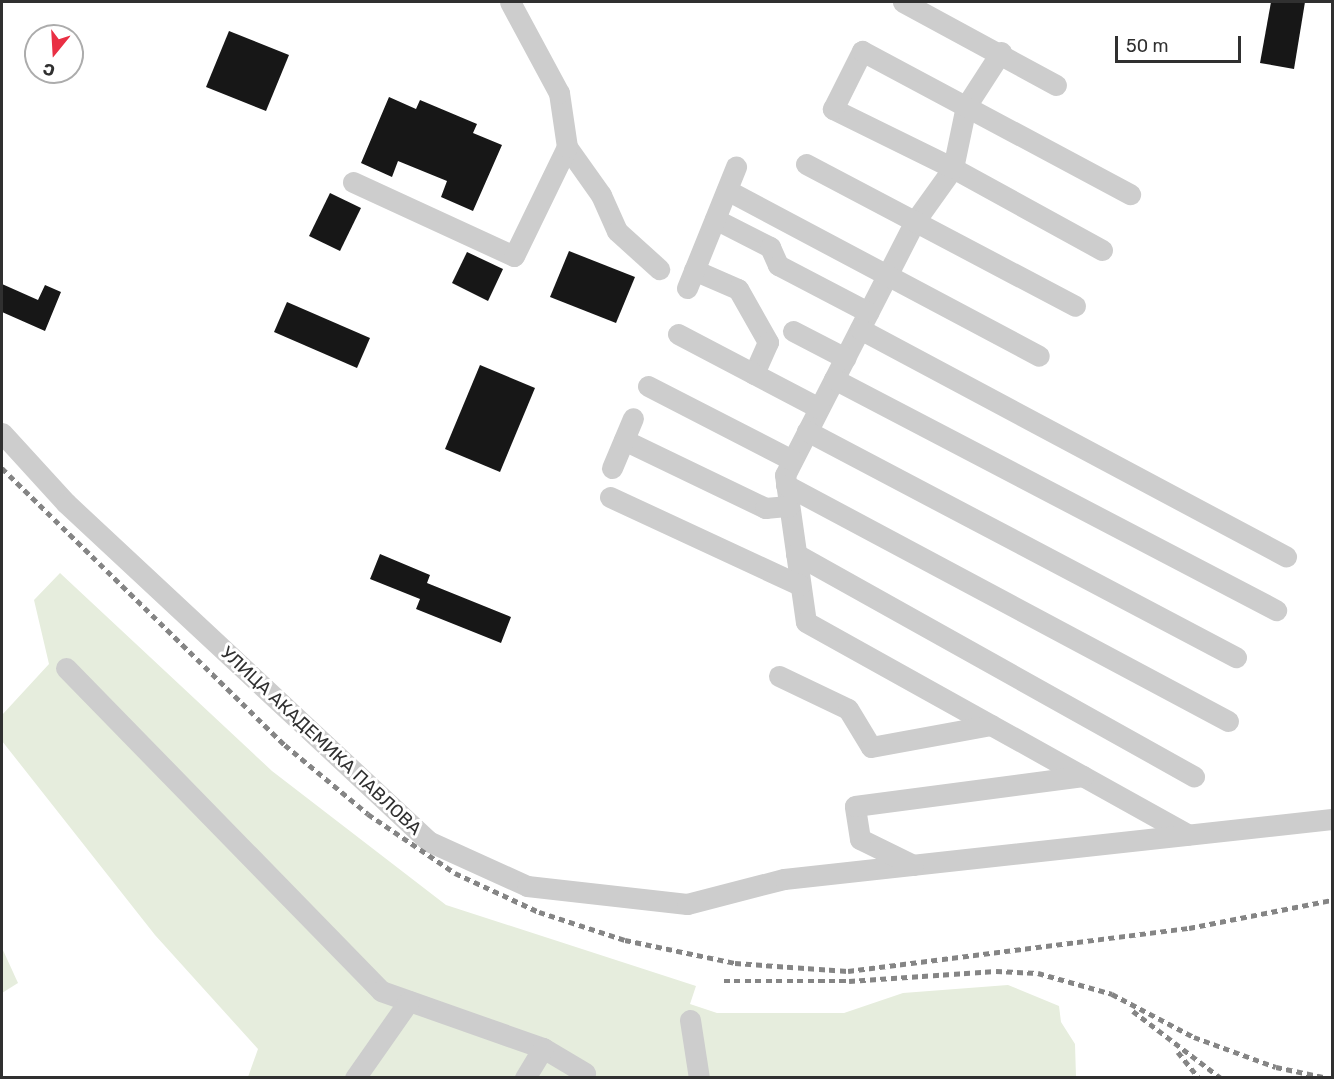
<!DOCTYPE html>
<meta charset="utf-8">
<style>
body{margin:0}
#map{position:relative;width:1334px;height:1079px;overflow:hidden;background:#fff;font-family:Rubik,sans-serif}
div>[style]{position:absolute}
.green>*{inset:0;background:#e6eddd}
.building>*{inset:0;background:#171717}
.minor>*{height:21px;margin:-10.5px;padding:0 10.5px;transform-origin:10.5px;border-radius:10.5px;background:#cdcdcd}
.rail>*{height:4.5px;margin-top:-2.25px;transform-origin:0;background:repeating-linear-gradient(90deg,#858585 0 6px,transparent 0 10.5px)}
span{translate:-50% -50%;white-space:nowrap;text-align:center;line-height:1.15;-webkit-text-stroke:6px #fff;paint-order:stroke}
.street-label{font-size:18px;color:#303030}
.frame{position:absolute;inset:0;border:3px solid #303030;pointer-events:none}
.north{position:absolute;left:24px;top:24px;width:60px;height:60px;box-sizing:border-box;background:#fff;border:2px solid #acacac;border-radius:50%;rotate:198deg;font-size:16px;font-weight:700;line-height:24px;text-align:center;color:#303030}
.north::after{content:'';display:block;margin:auto;width:21px;height:27px;background:#e92f44;clip-path:polygon(50% 0,100% 100%,50% 72%,0 100%)}
.scale{position:absolute;left:1115px;top:36px;width:126px;height:27px;box-sizing:border-box;border:3px solid #303030;border-top:0;padding-left:8px;font-size:18px;line-height:21px;white-space:nowrap;color:#303030;-webkit-text-stroke:4px #fff;paint-order:stroke}
</style>
<div id="map">
<div class="green">
<i style="clip-path:polygon(60px 573px,272px 771px,446px 905px,696px 986px,690px 1004px,717px 1013px,844px 1013px,903px 993px,1008px 985px,1059px 1006px,1061px 1022px,1075px 1044px,1076px 1077px,248px 1077px,258px 1049px,155px 935px,2px 741px,2px 715px,49px 664px,34px 600px)"></i>
<i style="clip-path:polygon(2px 948px,18px 983px,2px 993px)"></i>
</div>
<div class="building">
<i style="clip-path:polygon(1271px 2px,1305px 2px,1294px 69px,1260px 63px)"></i>
<i style="clip-path:polygon(229px 31px,289px 55px,266px 111px,206px 87px)"></i>
<i style="clip-path:polygon(389px 97px,416px 109px,420px 100px,477px 124px,473px 133px,502px 145px,473px 211px,441px 197px,447px 181px,398px 161px,392px 177px,361px 163px)"></i>
<i style="clip-path:polygon(330px 193px,361px 208px,340px 251px,309px 236px)"></i>
<i style="clip-path:polygon(569px 251px,635px 277px,616px 323px,550px 297px)"></i>
<i style="clip-path:polygon(467px 252px,503px 269px,488px 301px,452px 283px)"></i>
<i style="clip-path:polygon(2px 284px,38px 300px,45px 285px,61px 292px,45px 331px,2px 312px)"></i>
<i style="clip-path:polygon(287px 302px,370px 338px,357px 368px,274px 332px)"></i>
<i style="clip-path:polygon(480px 365px,535px 388px,500px 472px,445px 449px)"></i>
<i style="clip-path:polygon(380px 554px,430px 575px,427px 583px,511px 617px,501px 643px,416px 609px,420px 599px,370px 579px)"></i>
</div>
<div class="minor">
<i style="left:903px;top:2px;width:174px;rotate:28.5deg"></i>
<i style="left:1001px;top:52px;width:64px;rotate:122.9deg"></i>
<i style="left:966px;top:106px;width:63px;rotate:101.8deg"></i>
<i style="left:953px;top:168px;width:65px;rotate:125.6deg"></i>
<i style="left:915px;top:221px;width:285px;rotate:117.1deg"></i>
<i style="left:785px;top:475px;width:148px;rotate:81.9deg"></i>
<i style="left:806px;top:622px;width:437px;rotate:29.1deg"></i>
<i style="left:567px;top:147px;width:59px;rotate:54.7deg"></i>
<i style="left:601px;top:195px;width:39px;rotate:66deg"></i>
<i style="left:617px;top:231px;width:57px;rotate:42.1deg"></i>
<i style="left:806px;top:164px;width:304px;rotate:27.8deg"></i>
<i style="left:353px;top:182px;width:177px;rotate:24.7deg"></i>
<i style="left:514px;top:256px;width:121px;rotate:-64.1deg"></i>
<i style="left:567px;top:147px;width:55px;rotate:-98.4deg"></i>
<i style="left:559px;top:93px;width:103px;rotate:-118.3deg"></i>
<i style="left:727px;top:190px;width:353px;rotate:28deg"></i>
<i style="left:715px;top:219px;width:62px;rotate:27deg"></i>
<i style="left:770px;top:247px;width:20px;rotate:66deg"></i>
<i style="left:778px;top:265px;width:102px;rotate:27.6deg"></i>
<i style="left:1102px;top:250px;width:170px;rotate:-151.2deg"></i>
<i style="left:953px;top:168px;width:134px;rotate:-153.8deg"></i>
<i style="left:833px;top:109px;width:65px;rotate:-63.4deg"></i>
<i style="left:862px;top:51px;width:304px;rotate:28.1deg"></i>
<i style="left:694px;top:270px;width:48px;rotate:23.4deg"></i>
<i style="left:738px;top:289px;width:61px;rotate:60.5deg"></i>
<i style="left:768px;top:342px;width:35px;rotate:114deg"></i>
<i style="left:687px;top:288px;width:131px;rotate:-68deg"></i>
<i style="left:860px;top:329px;width:483px;rotate:28.1deg"></i>
<i style="left:793px;top:331px;width:59px;rotate:27.4deg"></i>
<i style="left:678px;top:334px;width:159px;rotate:27.7deg"></i>
<i style="left:834px;top:379px;width:499px;rotate:27.6deg"></i>
<i style="left:648px;top:386px;width:162px;rotate:27.2deg"></i>
<i style="left:807px;top:431px;width:485px;rotate:27.8deg"></i>
<i style="left:2px;top:433px;width:95px;rotate:47.6deg"></i>
<i style="left:66px;top:503px;width:495px;rotate:43deg"></i>
<i style="left:428px;top:841px;width:109px;rotate:24.4deg"></i>
<i style="left:527px;top:886px;width:161px;rotate:6.4deg"></i>
<i style="left:687px;top:904px;width:100px;rotate:-14.5deg"></i>
<i style="left:784px;top:879px;width:551px;rotate:-6.25deg"></i>
<i style="left:624px;top:440px;width:157px;rotate:25.7deg"></i>
<i style="left:765px;top:508px;width:24px;rotate:-5deg"></i>
<i style="left:612px;top:468px;width:54px;rotate:-67.2deg"></i>
<i style="left:786px;top:485px;width:501px;rotate:28.1deg"></i>
<i style="left:610px;top:497px;width:209px;rotate:24.9deg"></i>
<i style="left:796px;top:554px;width:456px;rotate:29.2deg"></i>
<i style="left:66px;top:668px;width:451px;rotate:45.7deg"></i>
<i style="left:381px;top:991px;width:172px;rotate:19.4deg"></i>
<i style="left:543px;top:1048px;width:49px;rotate:30.8deg"></i>
<i style="left:779px;top:676px;width:76px;rotate:25.6deg"></i>
<i style="left:848px;top:709px;width:44px;rotate:58.8deg"></i>
<i style="left:871px;top:747px;width:122px;rotate:-10.4deg"></i>
<i style="left:913px;top:865px;width:59px;rotate:-153.9deg"></i>
<i style="left:860px;top:839px;width:33px;rotate:-99deg"></i>
<i style="left:855px;top:806px;width:230px;rotate:-7.5deg"></i>
<i style="left:690px;top:1020px;width:59px;rotate:81.2deg"></i>
<i style="left:355px;top:1078px;width:94px;rotate:-55deg"></i>
<i style="left:525px;top:1078px;width:35px;rotate:-59deg"></i>
</div>
<div class="rail">
<i style="left:2px;top:468px;width:396px;rotate:44.4deg"></i>
<i style="left:285px;top:745px;width:108px;rotate:39.7deg"></i>
<i style="left:368px;top:814px;width:105px;rotate:34.1deg"></i>
<i style="left:455px;top:873px;width:93px;rotate:24.9deg"></i>
<i style="left:539px;top:912px;width:90px;rotate:18deg"></i>
<i style="left:625px;top:940px;width:112px;rotate:11.8deg"></i>
<i style="left:735px;top:963px;width:113px;rotate:4deg"></i>
<i style="left:848px;top:971px;width:344px;rotate:-7.2deg"></i>
<i style="left:1189px;top:928px;width:146px;rotate:-11.1deg"></i>
<i style="left:724px;top:981px;width:125px"></i>
<i style="left:849px;top:981px;width:147px;rotate:-3.9deg"></i>
<i style="left:996px;top:971px;width:42px;rotate:2.7deg"></i>
<i style="left:1038px;top:973px;width:77px;rotate:15.8deg"></i>
<i style="left:1112px;top:994px;width:93px;rotate:27.7deg"></i>
<i style="left:1194px;top:1037px;width:87px;rotate:20.1deg"></i>
<i style="left:1276px;top:1067px;width:53px;rotate:11.9deg"></i>
<i style="left:1133px;top:1011px;width:111px;rotate:37.3deg"></i>
<i style="left:1178px;top:1052px;width:33px;rotate:51deg"></i>
</div>
<div class="street-label">
<span style="left:321px;top:741px;rotate:43deg">УЛИЦА АКАДЕМИКА ПАВЛОВА</span>
</div>
<div class="frame"></div>
<div class="north">С</div>
<div class="scale">50 m</div>
</div>
